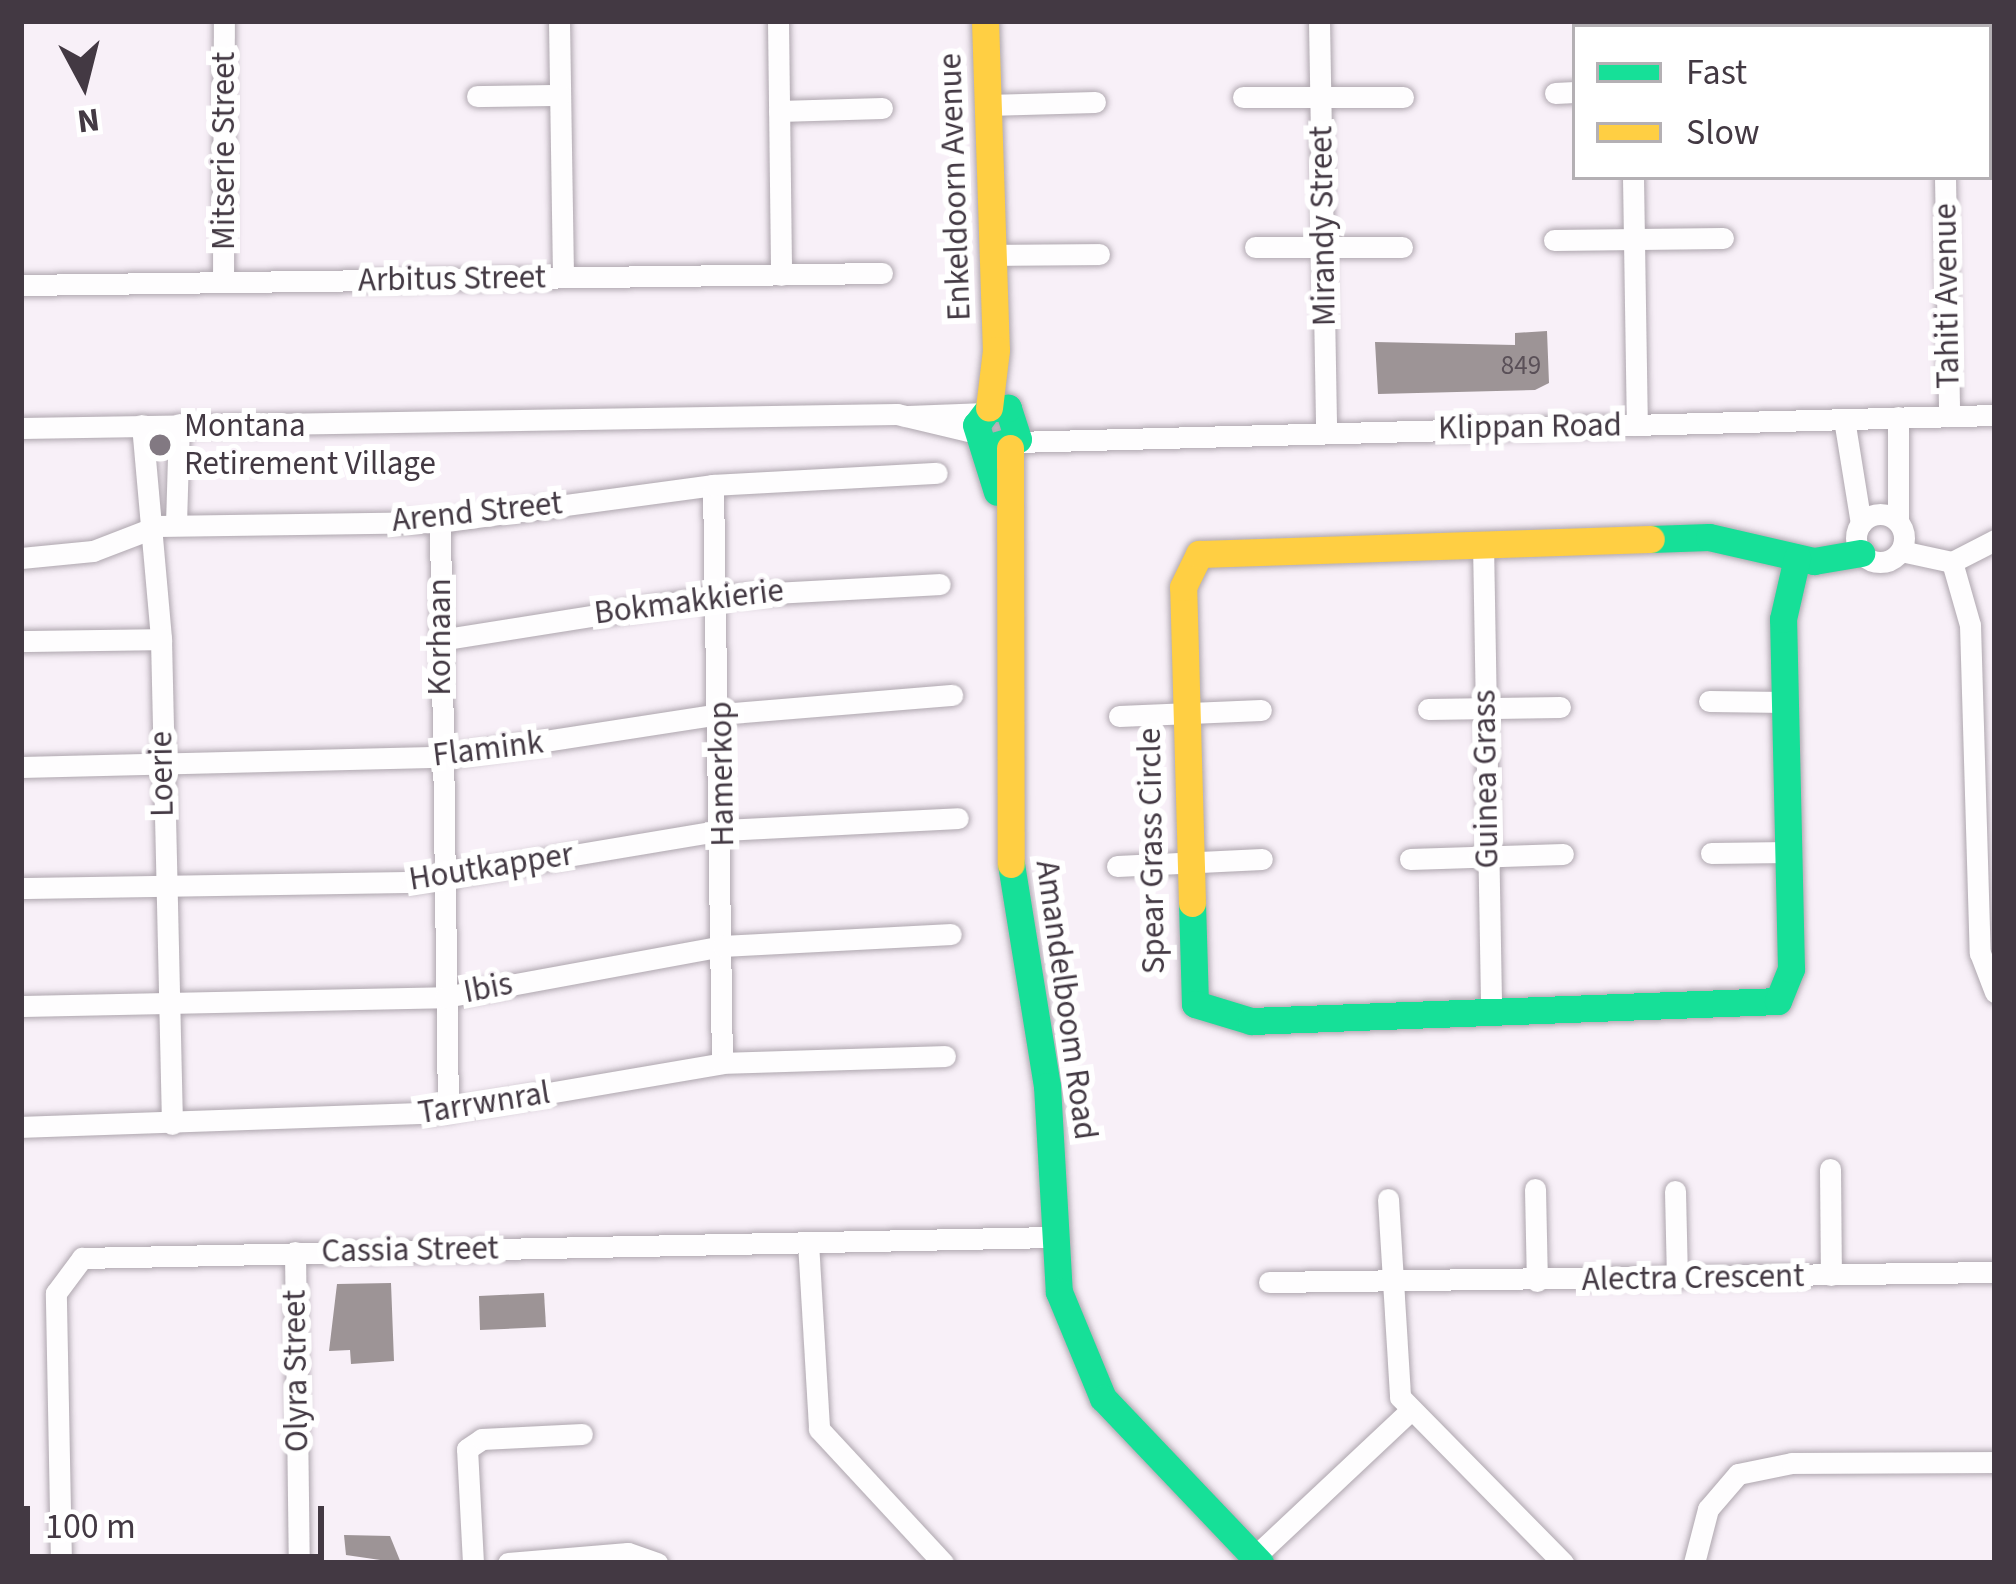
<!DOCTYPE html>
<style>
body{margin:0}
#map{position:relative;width:2016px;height:1584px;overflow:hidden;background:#f8f0f8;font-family:"Source Sans 3",sans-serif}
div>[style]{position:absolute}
.building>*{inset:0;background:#9d9496}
.roads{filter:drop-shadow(0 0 3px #aea6ae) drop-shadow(0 0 3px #aea6ae)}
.street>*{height:21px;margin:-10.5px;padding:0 10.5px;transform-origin:10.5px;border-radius:10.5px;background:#fefdfe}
.street>.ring{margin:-10.5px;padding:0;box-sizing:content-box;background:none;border:21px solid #fefdfe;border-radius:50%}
.fast>*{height:27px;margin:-13.5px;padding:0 13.5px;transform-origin:13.5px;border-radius:13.5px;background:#16e098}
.slow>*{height:27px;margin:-13.5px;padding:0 13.5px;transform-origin:13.5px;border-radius:13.5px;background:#ffcf43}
.dots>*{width:33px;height:33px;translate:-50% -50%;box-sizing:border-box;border:6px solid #fff;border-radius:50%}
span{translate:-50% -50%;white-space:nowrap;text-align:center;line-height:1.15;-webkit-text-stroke:12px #fff;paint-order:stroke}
.number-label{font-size:27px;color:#5a5058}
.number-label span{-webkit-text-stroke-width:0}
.street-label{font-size:33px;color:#433943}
.poi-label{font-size:33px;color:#433943}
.left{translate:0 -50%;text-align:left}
.frame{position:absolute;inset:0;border:24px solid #433943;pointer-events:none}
.legend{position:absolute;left:1572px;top:24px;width:420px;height:156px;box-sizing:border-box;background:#fff;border:3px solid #b4b0b4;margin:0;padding:15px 21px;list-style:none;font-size:36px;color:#433943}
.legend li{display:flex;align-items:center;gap:24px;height:60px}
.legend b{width:60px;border:3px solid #b4b0b4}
.north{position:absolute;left:24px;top:24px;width:120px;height:120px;-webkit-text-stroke:9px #fff;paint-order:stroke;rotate:173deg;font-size:33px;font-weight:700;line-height:48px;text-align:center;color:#433943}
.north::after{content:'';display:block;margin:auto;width:42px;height:54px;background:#433943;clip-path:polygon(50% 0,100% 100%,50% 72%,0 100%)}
.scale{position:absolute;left:24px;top:1506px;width:300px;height:54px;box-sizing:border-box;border:6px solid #433943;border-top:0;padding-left:15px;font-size:36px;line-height:42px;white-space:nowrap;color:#433943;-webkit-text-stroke:9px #fff;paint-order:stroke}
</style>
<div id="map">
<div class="building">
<i style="clip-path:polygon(1547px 331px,1549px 383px,1535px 390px,1378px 394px,1375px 342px,1515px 345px,1515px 333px)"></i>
<i style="clip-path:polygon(391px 1283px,394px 1361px,351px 1364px,350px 1350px,329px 1351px,337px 1284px)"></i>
<i style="clip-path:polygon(544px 1293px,546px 1327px,480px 1330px,479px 1296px)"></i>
<i style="clip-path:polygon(344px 1535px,390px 1536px,401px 1563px,346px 1555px)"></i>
</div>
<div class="roads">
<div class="street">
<i style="left:559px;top:21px;width:256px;rotate:89.1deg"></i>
<i style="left:778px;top:21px;width:254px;rotate:89.3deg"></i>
<i style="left:1319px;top:21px;width:410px;rotate:89deg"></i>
<i style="left:1631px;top:21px;width:6px;rotate:90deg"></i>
<i style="left:1943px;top:21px;width:6px;rotate:90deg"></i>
<i style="left:1555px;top:93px;width:20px;rotate:-3deg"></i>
<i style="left:477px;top:96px;width:83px;rotate:-0.7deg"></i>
<i style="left:1243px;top:97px;width:160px"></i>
<i style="left:987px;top:105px;width:108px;rotate:-1.6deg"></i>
<i style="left:779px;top:111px;width:103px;rotate:-1.7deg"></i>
<i style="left:1633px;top:177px;width:248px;rotate:89.1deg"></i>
<i style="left:1945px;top:177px;width:239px;rotate:89deg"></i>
<i style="left:1554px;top:240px;width:169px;rotate:-0.7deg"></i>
<i style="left:1255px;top:247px;width:147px"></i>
<i style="left:992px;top:255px;width:107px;rotate:-0.5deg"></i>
<i style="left:223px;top:281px;width:260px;rotate:-89.8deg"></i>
<i style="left:21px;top:285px;width:861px;rotate:-0.8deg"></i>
<i style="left:905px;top:416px;width:77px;rotate:-2.2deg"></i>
<i style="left:1844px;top:419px;width:106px;rotate:80.8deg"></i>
<i style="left:142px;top:425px;width:215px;rotate:84.9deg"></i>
<i style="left:161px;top:639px;width:485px;rotate:88.7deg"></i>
<i style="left:21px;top:428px;width:876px;rotate:-0.92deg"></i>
<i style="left:897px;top:414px;width:81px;rotate:13.5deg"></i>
<i style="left:1016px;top:442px;width:979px;rotate:-1.58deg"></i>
<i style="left:713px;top:485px;width:578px;rotate:89.11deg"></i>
<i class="ring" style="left:1856px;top:514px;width:27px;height:27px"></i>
<i style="left:1898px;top:521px;width:104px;rotate:-90deg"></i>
<i style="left:440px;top:522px;width:589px;rotate:89.22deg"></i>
<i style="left:176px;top:524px;width:100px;rotate:-88.3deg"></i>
<i style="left:1483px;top:543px;width:471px;rotate:89deg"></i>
<i style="left:1901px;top:551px;width:52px;rotate:12.2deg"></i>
<i style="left:1952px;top:562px;width:48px;rotate:-27.1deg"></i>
<i style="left:21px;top:558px;width:72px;rotate:-5.6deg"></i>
<i style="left:93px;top:551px;width:70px;rotate:-21deg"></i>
<i style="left:158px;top:526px;width:282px;rotate:-0.8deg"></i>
<i style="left:440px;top:522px;width:275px;rotate:-7.7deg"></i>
<i style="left:713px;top:485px;width:224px;rotate:-3.1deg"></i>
<i style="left:1952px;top:562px;width:66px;rotate:74.1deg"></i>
<i style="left:1970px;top:625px;width:328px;rotate:88.3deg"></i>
<i style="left:1980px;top:953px;width:42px;rotate:69deg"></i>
<i style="left:440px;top:640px;width:282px;rotate:-9deg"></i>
<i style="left:719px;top:596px;width:221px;rotate:-3.1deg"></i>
<i style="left:21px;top:641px;width:140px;rotate:-0.8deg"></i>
<i style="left:1709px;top:701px;width:76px;rotate:0.8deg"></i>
<i style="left:1428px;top:709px;width:132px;rotate:-0.9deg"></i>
<i style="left:1119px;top:716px;width:142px;rotate:-2.4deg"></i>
<i style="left:21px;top:767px;width:420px;rotate:-1.4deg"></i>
<i style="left:441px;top:757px;width:282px;rotate:-8.8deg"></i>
<i style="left:720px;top:714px;width:233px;rotate:-4.7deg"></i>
<i style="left:1711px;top:853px;width:77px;rotate:-0.7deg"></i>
<i style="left:1410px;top:859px;width:153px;rotate:-1.9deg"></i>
<i style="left:1117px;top:866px;width:145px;rotate:-2.8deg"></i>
<i style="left:21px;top:888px;width:391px;rotate:-0.9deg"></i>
<i style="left:412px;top:882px;width:316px;rotate:-9.5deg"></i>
<i style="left:724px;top:830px;width:234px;rotate:-2.9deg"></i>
<i style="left:21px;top:1006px;width:424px;rotate:-1.2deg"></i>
<i style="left:445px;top:997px;width:283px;rotate:-10.4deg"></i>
<i style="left:723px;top:946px;width:228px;rotate:-3deg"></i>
<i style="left:21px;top:1127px;width:410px;rotate:-2deg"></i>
<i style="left:431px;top:1113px;width:295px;rotate:-9.7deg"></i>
<i style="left:722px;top:1063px;width:223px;rotate:-1.8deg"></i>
<i style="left:1830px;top:1169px;width:106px;rotate:89.5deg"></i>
<i style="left:1535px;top:1189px;width:92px;rotate:88.8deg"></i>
<i style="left:1675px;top:1191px;width:87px;rotate:88.7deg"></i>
<i style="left:1388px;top:1199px;width:198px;rotate:86.5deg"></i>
<i style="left:1400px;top:1397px;width:233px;rotate:45.5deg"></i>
<i style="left:808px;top:1242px;width:187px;rotate:86.6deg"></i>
<i style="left:819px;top:1429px;width:183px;rotate:47.2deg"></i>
<i style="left:295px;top:1252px;width:311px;rotate:89.3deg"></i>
<i style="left:1269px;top:1282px;width:726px;rotate:-0.79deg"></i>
<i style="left:61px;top:1563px;width:270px;rotate:-91.1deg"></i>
<i style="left:56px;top:1293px;width:44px;rotate:-53.4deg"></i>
<i style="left:82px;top:1258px;width:972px;rotate:-1.24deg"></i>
<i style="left:473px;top:1563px;width:114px;rotate:-93deg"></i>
<i style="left:467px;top:1449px;width:18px;rotate:-34deg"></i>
<i style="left:482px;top:1439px;width:100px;rotate:-2.9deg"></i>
<i style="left:508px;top:1563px;width:120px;rotate:-4.8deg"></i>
<i style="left:628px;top:1553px;width:31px;rotate:19deg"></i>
<i style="left:1248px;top:1563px;width:221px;rotate:-43.2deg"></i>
<i style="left:1694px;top:1563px;width:56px;rotate:-75.5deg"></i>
<i style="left:1708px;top:1509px;width:46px;rotate:-49.4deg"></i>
<i style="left:1738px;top:1474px;width:55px;rotate:-11.5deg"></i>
<i style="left:1792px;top:1463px;width:203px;rotate:-0.3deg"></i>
</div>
<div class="fast">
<i style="left:986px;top:448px;width:33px;rotate:-16deg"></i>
<i style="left:1018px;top:439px;width:33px;rotate:-108deg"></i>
<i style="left:1008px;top:408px;width:19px;rotate:180deg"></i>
<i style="left:989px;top:408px;width:21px;rotate:127deg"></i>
<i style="left:976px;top:425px;width:70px;rotate:72.6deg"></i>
<i style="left:1651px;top:539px;width:58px;rotate:-2deg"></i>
<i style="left:1709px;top:537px;width:108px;rotate:12.9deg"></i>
<i style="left:1814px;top:561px;width:48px;rotate:-9.7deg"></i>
<i style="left:1011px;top:864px;width:225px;rotate:80.8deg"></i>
<i style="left:1047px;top:1086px;width:206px;rotate:86.7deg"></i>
<i style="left:1059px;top:1292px;width:115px;rotate:67.5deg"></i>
<i style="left:1103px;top:1398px;width:228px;rotate:46.4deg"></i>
<i style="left:1192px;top:903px;width:101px;rotate:88.3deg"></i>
<i style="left:1195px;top:1004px;width:59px;rotate:16.9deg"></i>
<i style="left:1251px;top:1021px;width:527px;rotate:-2.17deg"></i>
<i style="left:1778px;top:1001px;width:35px;rotate:-68deg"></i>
<i style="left:1791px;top:969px;width:350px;rotate:-91.3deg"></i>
<i style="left:1783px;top:619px;width:63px;rotate:-77.1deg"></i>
</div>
<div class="slow">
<i style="left:985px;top:21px;width:329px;rotate:88.1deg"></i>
<i style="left:996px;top:350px;width:58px;rotate:96.9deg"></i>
<i style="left:1010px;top:448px;width:416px;rotate:89.9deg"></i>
<i style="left:1192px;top:903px;width:316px;rotate:-91.6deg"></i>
<i style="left:1183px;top:587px;width:37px;rotate:-64deg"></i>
<i style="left:1199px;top:554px;width:452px;rotate:-1.9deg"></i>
</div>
</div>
<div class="dots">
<i style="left:160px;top:445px;background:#827982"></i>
</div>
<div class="number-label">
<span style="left:1521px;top:366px">849</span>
</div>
<div class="street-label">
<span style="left:224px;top:151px;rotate:-90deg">Mitserie Street</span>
<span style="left:955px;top:187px;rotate:-92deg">Enkeldoorn Avenue</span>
<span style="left:1323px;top:226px;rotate:-91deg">Mirandy Street</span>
<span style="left:452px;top:279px;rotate:-1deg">Arbitus Street</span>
<span style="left:1947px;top:296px;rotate:-91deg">Tahiti Avenue</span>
<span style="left:1530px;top:427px;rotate:-1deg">Klippan Road</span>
<span style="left:477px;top:512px;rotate:-6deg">Arend Street</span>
<span style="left:689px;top:602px;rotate:-7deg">Bokmakkierie</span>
<span style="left:440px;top:637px;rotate:-90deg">Korhaan</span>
<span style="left:488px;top:749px;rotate:-7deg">Flamink</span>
<span style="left:162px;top:774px;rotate:-91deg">Loerie</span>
<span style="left:722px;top:774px;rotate:-91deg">Hamerkop</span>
<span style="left:1486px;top:779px;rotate:-91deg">Guinea Grass</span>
<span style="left:1152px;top:851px;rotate:-91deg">Spear Grass Circle</span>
<span style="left:491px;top:867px;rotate:-9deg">Houtkapper</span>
<span style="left:488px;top:988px;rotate:-11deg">Ibis</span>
<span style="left:1066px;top:1000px;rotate:82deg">Amandelboom Road</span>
<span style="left:484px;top:1103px;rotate:-9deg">Tarrwnral</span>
<span style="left:410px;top:1250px;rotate:-1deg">Cassia Street</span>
<span style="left:1693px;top:1278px;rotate:-1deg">Alectra Crescent</span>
<span style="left:296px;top:1371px;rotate:-91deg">Olyra Street</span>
</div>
<div class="poi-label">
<span class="left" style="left:184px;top:445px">Montana<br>Retirement Village</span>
</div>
<div class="frame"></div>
<ul class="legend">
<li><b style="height:15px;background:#16e098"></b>Fast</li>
<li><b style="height:15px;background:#ffcf43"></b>Slow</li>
</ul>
<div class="north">N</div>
<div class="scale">100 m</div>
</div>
